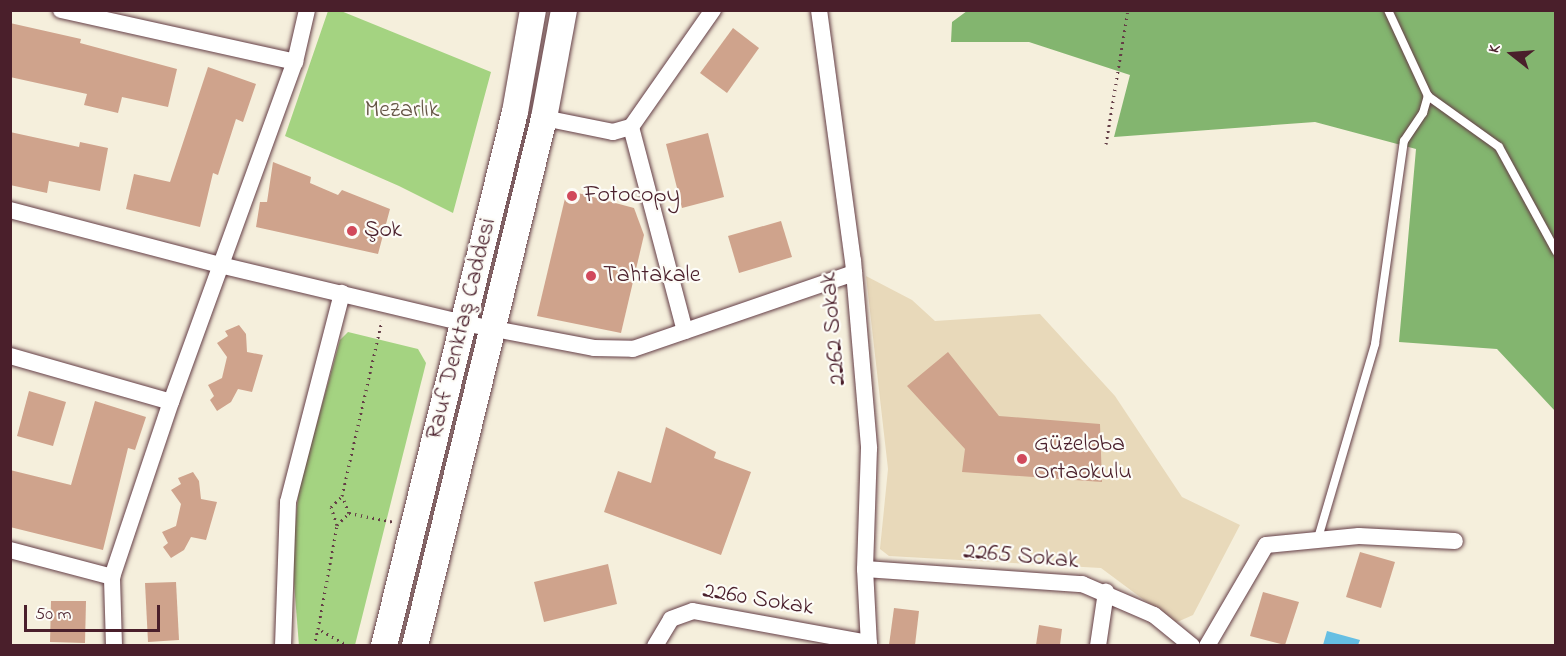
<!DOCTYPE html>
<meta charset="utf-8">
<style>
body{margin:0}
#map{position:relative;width:1566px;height:656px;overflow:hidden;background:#f5efdc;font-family:"Indie Flower",sans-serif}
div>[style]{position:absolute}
.built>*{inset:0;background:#e8d9ba}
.green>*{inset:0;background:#a4d381}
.forest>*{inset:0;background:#83b56f}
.water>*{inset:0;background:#66bfe3}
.building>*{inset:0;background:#cfa38c}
.path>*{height:3px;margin-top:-1.5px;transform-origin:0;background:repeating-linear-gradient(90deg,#643e46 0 1.5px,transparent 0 6px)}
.roads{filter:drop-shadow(0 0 2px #643e46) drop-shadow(0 0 2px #643e46)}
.lane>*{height:8px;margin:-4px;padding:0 4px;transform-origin:4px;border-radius:4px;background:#fff}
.street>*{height:16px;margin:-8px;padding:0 8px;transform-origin:8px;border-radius:8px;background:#fff}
.primary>*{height:26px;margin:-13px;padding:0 13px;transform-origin:13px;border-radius:13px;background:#fff}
.dots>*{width:16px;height:16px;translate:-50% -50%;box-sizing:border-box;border:3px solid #fdfcf7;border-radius:50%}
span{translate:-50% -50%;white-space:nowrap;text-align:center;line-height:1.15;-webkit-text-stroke:4.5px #fdfcf7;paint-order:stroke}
.park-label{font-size:24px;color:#655545}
.poi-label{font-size:24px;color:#4a1f2b}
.left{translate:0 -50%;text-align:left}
.street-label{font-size:24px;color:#4a1f2b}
.frame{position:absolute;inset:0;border:12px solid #4a1f2b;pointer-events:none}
.north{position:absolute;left:1482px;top:24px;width:60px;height:60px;-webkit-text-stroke:4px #fdfcf7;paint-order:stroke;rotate:287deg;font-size:16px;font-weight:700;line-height:24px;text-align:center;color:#4a1f2b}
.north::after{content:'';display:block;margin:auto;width:21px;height:27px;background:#4a1f2b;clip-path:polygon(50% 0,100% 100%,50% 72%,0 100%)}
.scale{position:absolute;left:24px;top:605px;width:136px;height:27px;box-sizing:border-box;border:3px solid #4a1f2b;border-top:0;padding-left:8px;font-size:18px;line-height:21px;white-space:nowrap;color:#4a1f2b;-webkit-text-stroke:4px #fdfcf7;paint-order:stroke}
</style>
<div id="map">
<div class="built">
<i style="clip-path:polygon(866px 276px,912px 300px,935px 321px,1040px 314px,1115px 396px,1182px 497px,1240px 525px,1193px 615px,1175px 623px,1101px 568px,889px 556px,880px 549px,888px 469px)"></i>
</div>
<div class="green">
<i style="clip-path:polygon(328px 11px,341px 11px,491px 72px,453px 213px,399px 186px,285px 136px)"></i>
<i style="clip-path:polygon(348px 332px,418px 349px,426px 363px,355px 645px,299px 646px,292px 557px,299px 488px,340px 340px)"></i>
</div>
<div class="forest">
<i style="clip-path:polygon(967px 11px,1555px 11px,1555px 411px,1497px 349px,1399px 342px,1416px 149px,1315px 122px,1114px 137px,1130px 75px,1029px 42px,951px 42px,952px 22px)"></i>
</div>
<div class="water">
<i style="clip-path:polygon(1327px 631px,1360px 640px,1358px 645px,1323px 645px)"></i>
</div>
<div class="building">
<i style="clip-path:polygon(10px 23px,81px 39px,80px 43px,177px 69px,168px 107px,122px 97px,118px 113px,84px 105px,87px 94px,10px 77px)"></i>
<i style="clip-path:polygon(733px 28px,759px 48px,727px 93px,700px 73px)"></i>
<i style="clip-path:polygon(208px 67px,256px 84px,243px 122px,236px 119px,218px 175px,213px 173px,200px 227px,126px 209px,134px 174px,170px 182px)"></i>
<i style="clip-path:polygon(10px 132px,79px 147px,80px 142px,108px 148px,100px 191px,49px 181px,47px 193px,10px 185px)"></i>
<i style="clip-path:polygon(708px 133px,724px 197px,682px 208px,666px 144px)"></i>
<i style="clip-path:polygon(273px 162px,311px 177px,310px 183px,338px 195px,342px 190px,390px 209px,378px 254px,256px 227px,260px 202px,267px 202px)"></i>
<i style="clip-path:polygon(567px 190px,634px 208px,644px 235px,621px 333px,537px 316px)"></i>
<i style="clip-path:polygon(781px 221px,792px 257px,739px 273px,728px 236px)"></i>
<i style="clip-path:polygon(239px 325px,246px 334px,247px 352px,263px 355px,252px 392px,238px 389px,231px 402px,217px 411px,210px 400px,214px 396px,208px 385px,222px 378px,227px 357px,217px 343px,228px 336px,225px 331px)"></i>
<i style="clip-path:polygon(948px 352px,999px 416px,1100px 424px,1102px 482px,962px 472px,965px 449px,907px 386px)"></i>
<i style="clip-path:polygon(29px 391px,66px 402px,53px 446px,17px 436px)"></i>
<i style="clip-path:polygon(95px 401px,146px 417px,135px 450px,128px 448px,103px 550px,10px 527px,10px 470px,71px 485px)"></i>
<i style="clip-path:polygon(666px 427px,716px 452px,714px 458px,751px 472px,721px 555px,604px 512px,618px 471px,651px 483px)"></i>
<i style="clip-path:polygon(193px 472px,199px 481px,201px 499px,217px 502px,206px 540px,191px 537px,184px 550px,171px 558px,163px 547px,168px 543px,162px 532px,176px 526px,181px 504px,171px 490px,181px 484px,178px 478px)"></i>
<i style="clip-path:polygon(1360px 552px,1395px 562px,1381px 608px,1346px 597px)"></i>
<i style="clip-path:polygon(608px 564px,617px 604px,544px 622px,534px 582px)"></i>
<i style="clip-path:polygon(176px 582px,179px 640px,148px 642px,145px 583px)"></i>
<i style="clip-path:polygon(1263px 592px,1299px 602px,1285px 645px,1250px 636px)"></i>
<i style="clip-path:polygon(51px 601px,86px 601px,85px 643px,50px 642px)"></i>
<i style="clip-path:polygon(894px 608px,919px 611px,915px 645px,889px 645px)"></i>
<i style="clip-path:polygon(1039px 625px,1062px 629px,1060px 645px,1036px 645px)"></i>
</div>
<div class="path">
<i style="left:1106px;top:144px;width:136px;rotate:-80.7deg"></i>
<i style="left:349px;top:513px;width:46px;rotate:11.3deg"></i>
<i style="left:337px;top:525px;width:17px;rotate:-45deg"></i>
<i style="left:349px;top:513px;width:18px;rotate:-112deg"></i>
<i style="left:314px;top:646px;width:17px;rotate:-77deg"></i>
<i style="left:349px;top:646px;width:35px;rotate:-151deg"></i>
<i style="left:318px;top:629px;width:106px;rotate:-79.6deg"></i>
<i style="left:337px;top:525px;width:19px;rotate:-108deg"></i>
<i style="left:331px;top:507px;width:16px;rotate:-45deg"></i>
<i style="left:342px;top:496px;width:180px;rotate:-77.2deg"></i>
</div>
<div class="roads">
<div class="lane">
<i style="left:1388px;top:10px;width:95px;rotate:65.1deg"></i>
<i style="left:1318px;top:538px;width:202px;rotate:-73.6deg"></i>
<i style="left:1375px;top:344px;width:205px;rotate:-81.9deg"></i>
<i style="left:1404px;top:141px;width:34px;rotate:-56deg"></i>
<i style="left:1423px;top:113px;width:18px;rotate:-74deg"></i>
<i style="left:1428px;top:96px;width:87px;rotate:35.7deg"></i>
<i style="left:1499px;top:147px;width:119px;rotate:61.3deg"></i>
</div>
<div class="street">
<i style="left:61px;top:10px;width:240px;rotate:12.5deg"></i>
<i style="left:819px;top:10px;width:252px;rotate:82.3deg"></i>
<i style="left:853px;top:260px;width:189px;rotate:85.1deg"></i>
<i style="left:869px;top:448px;width:121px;rotate:91.9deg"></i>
<i style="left:865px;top:569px;width:77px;rotate:87deg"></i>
<i style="left:544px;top:118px;width:70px;rotate:11.5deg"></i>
<i style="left:613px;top:132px;width:19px;rotate:-16deg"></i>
<i style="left:631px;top:127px;width:143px;rotate:-55deg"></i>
<i style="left:631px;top:127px;width:211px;rotate:75.2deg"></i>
<i style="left:10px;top:210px;width:217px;rotate:14.7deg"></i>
<i style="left:220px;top:265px;width:250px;rotate:13.4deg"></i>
<i style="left:463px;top:323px;width:133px;rotate:10.8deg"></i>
<i style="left:594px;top:348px;width:39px;rotate:1deg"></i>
<i style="left:633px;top:349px;width:234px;rotate:-19deg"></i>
<i style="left:10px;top:356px;width:167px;rotate:15.9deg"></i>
<i style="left:10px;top:550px;width:106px;rotate:14.8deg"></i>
<i style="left:865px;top:569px;width:218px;rotate:4deg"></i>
<i style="left:1082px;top:584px;width:78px;rotate:23.3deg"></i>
<i style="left:1154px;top:615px;width:49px;rotate:39.2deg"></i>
<i style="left:114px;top:646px;width:69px;rotate:-91.7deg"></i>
<i style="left:112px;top:577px;width:185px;rotate:-71.4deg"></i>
<i style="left:171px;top:402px;width:362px;rotate:-70deg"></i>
<i style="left:295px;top:62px;width:53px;rotate:-77deg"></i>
<i style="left:283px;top:646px;width:144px;rotate:-88deg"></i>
<i style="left:288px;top:502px;width:216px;rotate:-75.5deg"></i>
<i style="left:655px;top:646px;width:31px;rotate:-59deg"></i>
<i style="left:671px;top:619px;width:23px;rotate:-20deg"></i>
<i style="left:693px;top:611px;width:179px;rotate:10.3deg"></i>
<i style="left:1098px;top:646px;width:55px;rotate:-81.6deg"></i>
<i style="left:1207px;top:646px;width:117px;rotate:-59.7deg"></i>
<i style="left:1266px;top:545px;width:93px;rotate:-5.5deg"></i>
<i style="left:1359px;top:536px;width:96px;rotate:3deg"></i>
</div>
<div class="primary">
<i style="left:384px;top:646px;width:550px;rotate:-76.22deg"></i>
<i style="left:515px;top:112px;width:104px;rotate:-80deg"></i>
<i style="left:415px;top:646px;width:544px;rotate:-76.27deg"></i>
<i style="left:544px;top:118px;width:110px;rotate:-79.5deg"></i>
</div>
</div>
<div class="dots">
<i style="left:572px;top:196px;background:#d1495b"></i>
<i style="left:352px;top:231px;background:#d1495b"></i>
<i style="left:591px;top:276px;background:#d1495b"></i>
<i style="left:1022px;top:459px;background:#d1495b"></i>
</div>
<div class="park-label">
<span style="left:402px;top:111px">Mezarlık</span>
</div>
<div class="poi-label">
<span class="left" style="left:584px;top:196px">Fotocopy</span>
<span class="left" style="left:364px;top:231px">Şok</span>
<span class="left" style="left:603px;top:276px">Tahtakale</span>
<span class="left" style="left:1034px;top:459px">Güzeloba<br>Ortaokulu</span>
</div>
<div class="street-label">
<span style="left:462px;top:329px;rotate:-76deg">Rauf Denktaş Caddesi</span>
<span style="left:834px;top:329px;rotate:-95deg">2262 Sokak</span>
<span style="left:1021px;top:557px;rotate:5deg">2265 Sokak</span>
<span style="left:758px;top:600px;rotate:9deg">2260 Sokak</span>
</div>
<div class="frame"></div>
<div class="north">K</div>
<div class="scale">50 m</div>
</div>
